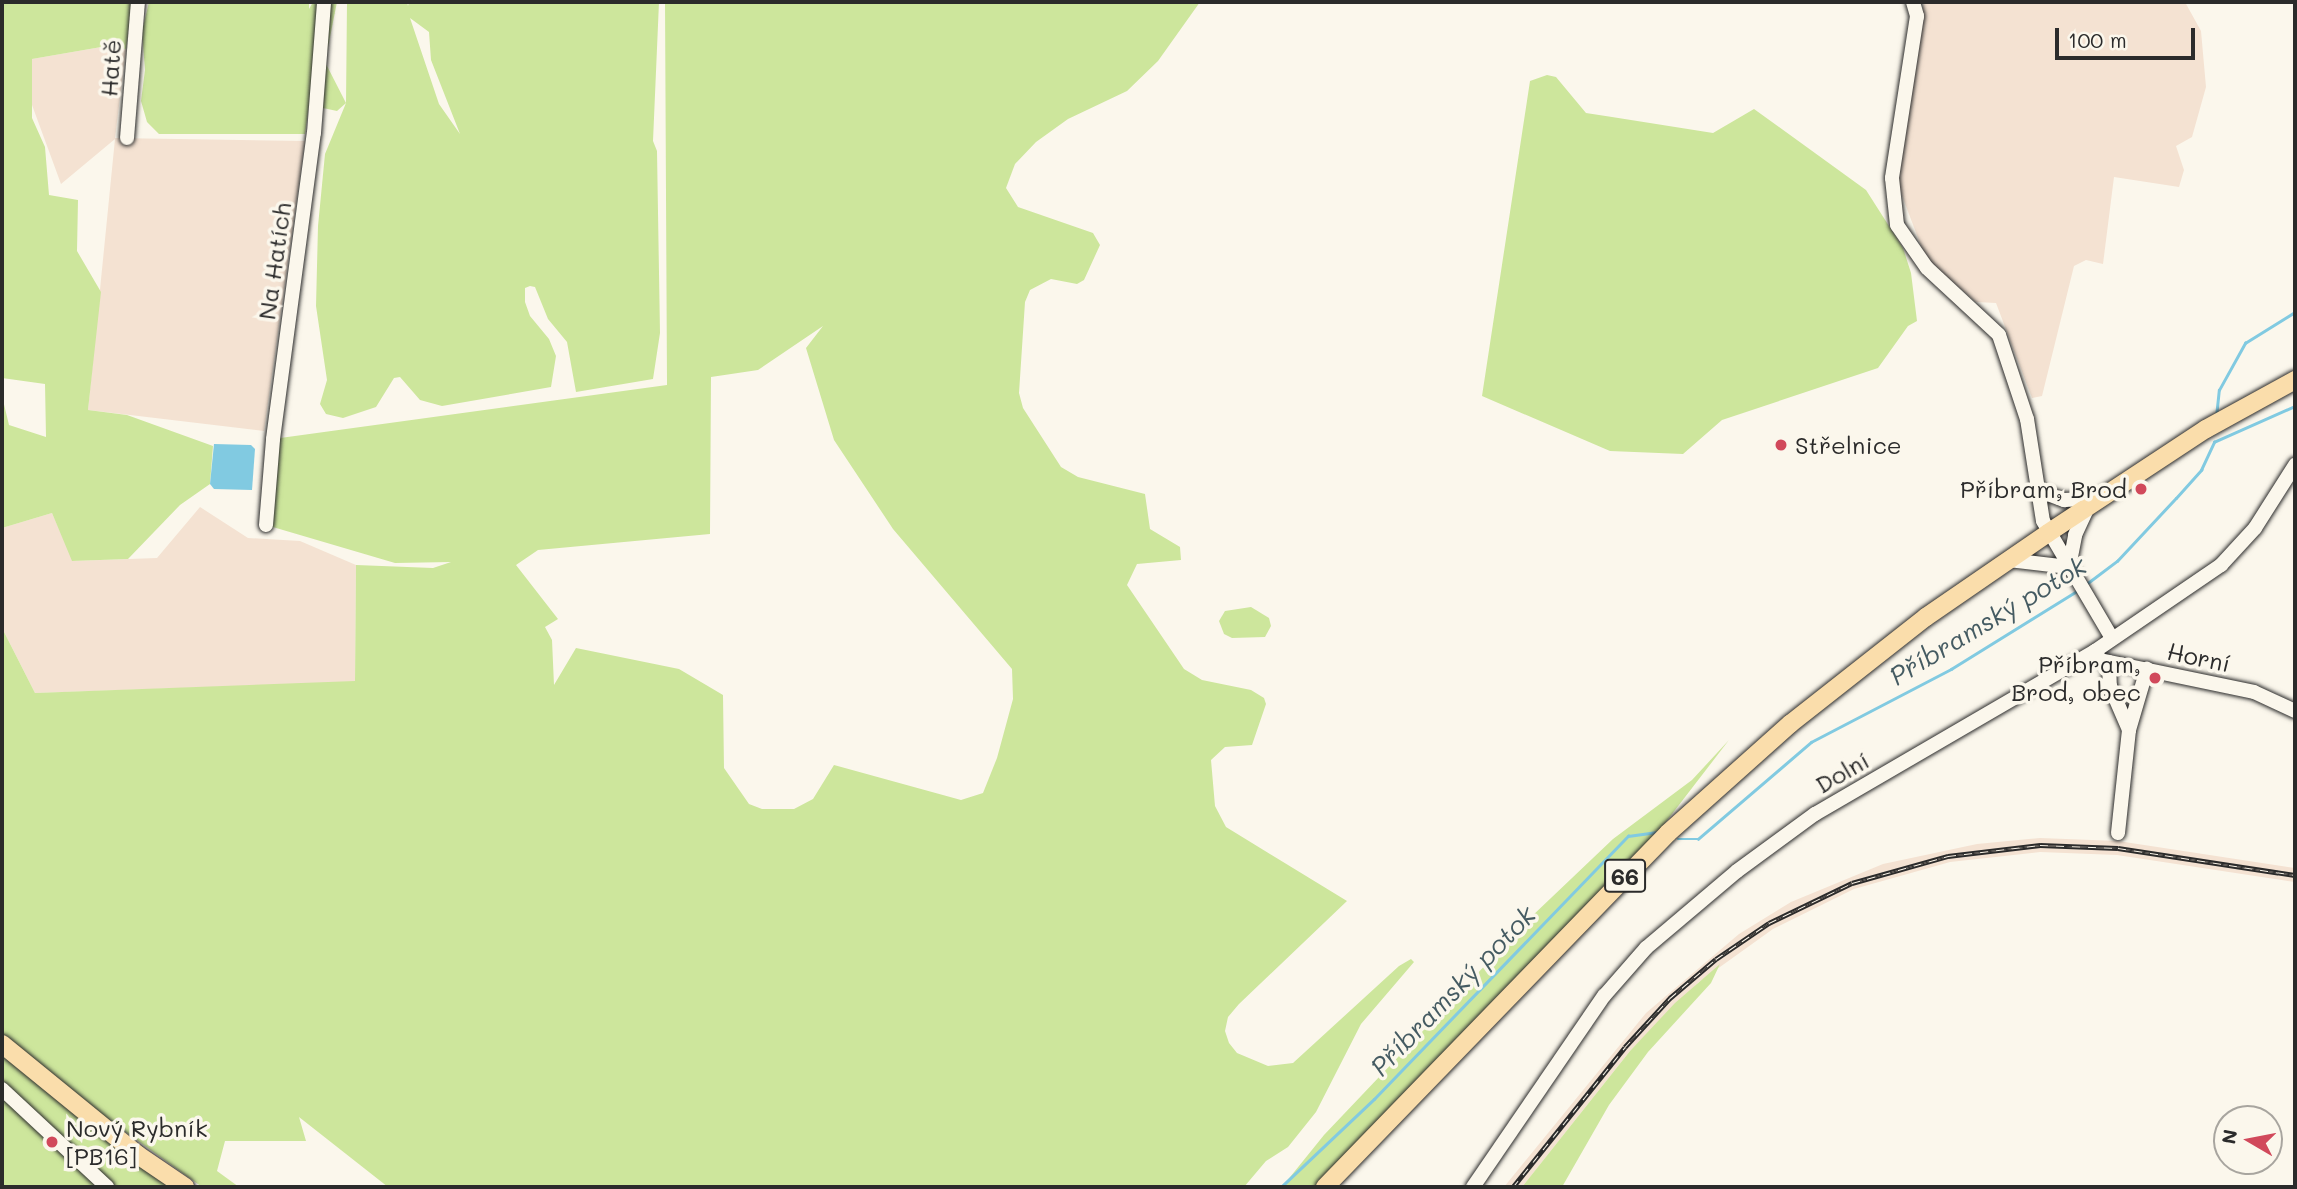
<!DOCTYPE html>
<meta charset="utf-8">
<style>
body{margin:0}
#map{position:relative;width:2297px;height:1189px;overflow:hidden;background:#fbf7ec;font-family:Mali,sans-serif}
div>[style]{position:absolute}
.built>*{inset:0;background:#f4e2d2}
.green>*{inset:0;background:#cde69c}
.water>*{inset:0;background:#81cae1}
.stream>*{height:2.5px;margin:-1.25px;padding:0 1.25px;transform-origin:1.25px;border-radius:1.25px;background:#81cae1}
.roads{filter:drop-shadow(0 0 2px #2b2b2b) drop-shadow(0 0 2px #2b2b2b)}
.minor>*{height:14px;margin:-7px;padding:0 7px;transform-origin:7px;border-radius:7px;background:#fbf7ec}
.major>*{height:18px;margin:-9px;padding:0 9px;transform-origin:9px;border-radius:9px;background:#faddab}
.rail>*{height:5px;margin-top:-2.5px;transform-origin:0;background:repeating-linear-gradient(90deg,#fbf7ec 0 8px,#2b2b2b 0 16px);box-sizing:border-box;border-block:2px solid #2b2b2b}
.dots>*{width:19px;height:19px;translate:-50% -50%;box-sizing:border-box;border:4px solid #fbf7ec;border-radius:50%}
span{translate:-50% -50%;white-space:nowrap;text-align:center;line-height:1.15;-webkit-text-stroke:7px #fbf7ec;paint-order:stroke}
.shield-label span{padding:2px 5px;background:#fbf7ec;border:2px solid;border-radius:5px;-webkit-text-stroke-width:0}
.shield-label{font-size:23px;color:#2b2b2b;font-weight:700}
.street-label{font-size:24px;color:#2b2b2b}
.poi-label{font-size:24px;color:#2b2b2b}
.left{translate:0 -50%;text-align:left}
.right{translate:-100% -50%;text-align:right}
.water-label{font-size:26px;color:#455b62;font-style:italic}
.frame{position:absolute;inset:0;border:4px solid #2b2b2b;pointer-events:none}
.north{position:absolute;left:2213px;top:1105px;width:70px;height:70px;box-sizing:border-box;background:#fbf7ec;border:2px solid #a8a59f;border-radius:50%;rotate:280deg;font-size:19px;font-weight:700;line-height:28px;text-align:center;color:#2b2b2b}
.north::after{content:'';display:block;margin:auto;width:24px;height:32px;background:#d1495b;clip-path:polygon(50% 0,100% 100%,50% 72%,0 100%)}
.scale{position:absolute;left:2055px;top:28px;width:140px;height:32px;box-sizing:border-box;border:4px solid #2b2b2b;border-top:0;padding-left:9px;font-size:21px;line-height:24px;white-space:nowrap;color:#2b2b2b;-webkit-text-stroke:5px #fbf7ec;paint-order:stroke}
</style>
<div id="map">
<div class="built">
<i style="clip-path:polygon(1924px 2px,2185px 2px,2201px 31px,2206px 87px,2192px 137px,2176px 146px,2184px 170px,2179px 187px,2114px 177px,2103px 264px,2086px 260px,2074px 266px,2042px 396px,2032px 398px,1996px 303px,1976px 302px,1926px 259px,1898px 185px)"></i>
<i style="clip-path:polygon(107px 46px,126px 49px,115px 138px,305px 141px,264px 431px,88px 410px,115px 139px,61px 184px,32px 105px,32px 59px)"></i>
<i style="clip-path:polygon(200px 507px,248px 538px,300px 541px,356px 565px,355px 682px,35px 693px,2px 628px,2px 528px,52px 513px,73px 561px,157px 558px)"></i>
<i style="clip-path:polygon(2040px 838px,2118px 841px,2295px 868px,2295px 882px,2117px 855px,2040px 852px,1950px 862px,1854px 889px,1773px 929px,1699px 982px,1630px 1051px,1522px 1187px,1504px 1187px,1646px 1013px,1739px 934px,1791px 902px,1883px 864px,1977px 844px)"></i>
</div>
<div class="green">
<i style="clip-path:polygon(2px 2px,133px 2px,126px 49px,107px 46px,32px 59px,32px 118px,45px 147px,49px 195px,78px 200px,77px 251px,101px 292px,88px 410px,127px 415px,213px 446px,210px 484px,180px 505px,128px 559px,72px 561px,52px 513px,2px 528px,2px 396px,9px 425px,46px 437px,45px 384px,2px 378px)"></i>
<i style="clip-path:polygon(evenodd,149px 2px,309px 2px,309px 9px,313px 2px,337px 2px,325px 62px,346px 103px,347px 2px,407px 2px,408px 6px,409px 2px,659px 2px,653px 141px,657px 151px,660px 333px,653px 379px,576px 392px,567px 342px,548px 319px,535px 287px,530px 286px,525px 288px,525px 302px,530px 316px,549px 339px,556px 356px,551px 387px,442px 406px,420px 400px,400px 377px,394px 378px,376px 407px,343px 418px,326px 414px,320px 404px,327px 380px,316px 306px,318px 226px,325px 154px,346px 103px,337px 111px,309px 105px,305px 134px,159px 134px,147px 122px,141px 101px,145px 70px,142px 31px,149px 2px,410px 18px,429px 32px,431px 60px,460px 134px,439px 104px,410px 18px)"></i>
<i style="clip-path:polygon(evenodd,665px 2px,1200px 2px,1158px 61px,1127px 91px,1068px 119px,1036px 142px,1015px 164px,1006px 188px,1018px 207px,1093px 233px,1100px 245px,1084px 280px,1077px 284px,1051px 279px,1030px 290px,1025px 302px,1019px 393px,1023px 408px,1061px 467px,1078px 477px,1145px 494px,1150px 529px,1180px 547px,1181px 560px,1137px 564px,1127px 585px,1184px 669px,1202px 680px,1251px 690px,1264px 698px,1266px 704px,1252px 745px,1225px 747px,1211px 760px,1215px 806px,1226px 827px,1347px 901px,1239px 1004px,1228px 1017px,1225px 1031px,1229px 1043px,1237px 1053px,1268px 1066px,1293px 1063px,1399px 966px,1411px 959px,1414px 962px,1361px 1024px,1316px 1112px,1288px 1147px,1266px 1161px,1244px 1187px,388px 1187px,299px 1117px,306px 1141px,225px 1141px,217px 1171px,239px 1187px,202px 1187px,95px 1110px,2px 1034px,2px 628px,35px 693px,355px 681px,356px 565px,433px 568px,451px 562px,395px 563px,266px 525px,273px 439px,667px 385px,665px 2px,823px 326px,806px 348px,834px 440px,893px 529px,1012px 669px,1013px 699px,997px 758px,983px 793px,961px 800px,834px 765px,813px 799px,794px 809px,762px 809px,749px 804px,724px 768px,723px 695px,679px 669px,576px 648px,554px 685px,552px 640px,545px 627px,558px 619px,516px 565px,538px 550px,710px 534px,711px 377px,758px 370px,823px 326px)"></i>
<i style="clip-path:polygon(1547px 75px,1556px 77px,1586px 113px,1612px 117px,1713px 133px,1754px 109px,1866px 190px,1903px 248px,1911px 273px,1917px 321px,1908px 326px,1878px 368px,1722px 420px,1683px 454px,1610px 451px,1482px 396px,1530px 81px)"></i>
<i style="clip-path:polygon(1251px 607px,1269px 618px,1271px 626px,1265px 637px,1232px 638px,1224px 634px,1219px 621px,1225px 611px)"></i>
<i style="clip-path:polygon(1729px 740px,1662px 827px,1316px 1187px,1282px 1187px,1324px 1135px,1531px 917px,1613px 839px,1692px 780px)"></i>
<i style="clip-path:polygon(1720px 964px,1711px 983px,1648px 1052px,1609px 1105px,1562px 1187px,1522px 1187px,1630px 1051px,1675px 1003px)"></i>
<i style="clip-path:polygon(2px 1054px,133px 1161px,172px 1187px,2px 1187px)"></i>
</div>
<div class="water">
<i style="clip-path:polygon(214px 444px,251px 445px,255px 449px,252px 490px,214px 489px,210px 484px)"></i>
</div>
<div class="stream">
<i style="left:2216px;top:417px;width:27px;rotate:-84deg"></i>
<i style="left:2219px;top:390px;width:54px;rotate:-61deg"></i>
<i style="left:2245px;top:343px;width:59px;rotate:-31.8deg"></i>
<i style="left:2085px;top:585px;width:40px;rotate:-37deg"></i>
<i style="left:2117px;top:561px;width:86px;rotate:-46.9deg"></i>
<i style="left:2176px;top:498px;width:38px;rotate:-48deg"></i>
<i style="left:2201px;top:470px;width:31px;rotate:-65deg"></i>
<i style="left:2214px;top:442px;width:89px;rotate:-24deg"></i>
<i style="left:1678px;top:839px;width:20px"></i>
<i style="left:1698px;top:839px;width:149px;rotate:-40.6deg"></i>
<i style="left:1811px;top:742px;width:158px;rotate:-27.5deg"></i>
<i style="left:1951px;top:669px;width:148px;rotate:-31.8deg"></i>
<i style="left:1281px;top:1187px;width:128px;rotate:-43.4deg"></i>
<i style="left:1374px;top:1099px;width:366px;rotate:-46deg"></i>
<i style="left:1628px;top:836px;width:27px;rotate:-8deg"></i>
</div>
<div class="roads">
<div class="minor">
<i style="left:1913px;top:2px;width:15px;rotate:74deg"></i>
<i style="left:1917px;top:16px;width:164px;rotate:98.8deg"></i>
<i style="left:1892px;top:178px;width:47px;rotate:83.9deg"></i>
<i style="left:1897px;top:225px;width:52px;rotate:55.1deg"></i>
<i style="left:1927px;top:268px;width:98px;rotate:42.9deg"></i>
<i style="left:1999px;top:335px;width:89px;rotate:71.6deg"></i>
<i style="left:2027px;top:419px;width:103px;rotate:81.1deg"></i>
<i style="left:2043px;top:521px;width:136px;rotate:59.5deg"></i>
<i style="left:127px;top:138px;width:136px;rotate:-85.4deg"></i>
<i style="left:2040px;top:491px;width:26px;rotate:21deg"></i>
<i style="left:2064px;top:500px;width:35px;rotate:-3deg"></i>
<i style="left:266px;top:525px;width:86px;rotate:-85.3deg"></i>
<i style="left:273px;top:439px;width:309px;rotate:-82.4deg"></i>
<i style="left:314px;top:133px;width:131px;rotate:-85.6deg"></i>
<i style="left:2009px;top:560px;width:60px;rotate:6.7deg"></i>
<i style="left:2069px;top:567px;width:33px;rotate:-79deg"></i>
<i style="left:2075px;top:535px;width:31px;rotate:-65deg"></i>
<i style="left:2095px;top:651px;width:10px;rotate:61deg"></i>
<i style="left:2100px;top:660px;width:157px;rotate:11.7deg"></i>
<i style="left:2254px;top:692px;width:45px;rotate:24.9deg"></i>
<i style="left:2109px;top:662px;width:24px;rotate:88deg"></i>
<i style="left:2110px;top:686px;width:48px;rotate:66.6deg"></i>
<i style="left:2118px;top:833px;width:104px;rotate:-83.9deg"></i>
<i style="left:2129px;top:730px;width:64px;rotate:-73.6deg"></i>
<i style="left:2px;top:1089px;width:144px;rotate:43deg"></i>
<i style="left:1473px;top:1187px;width:232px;rotate:-55.6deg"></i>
<i style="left:1604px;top:996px;width:64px;rotate:-48.8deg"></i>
<i style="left:1646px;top:948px;width:119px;rotate:-40.2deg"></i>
<i style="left:1737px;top:871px;width:97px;rotate:-36.2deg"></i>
<i style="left:1815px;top:814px;width:324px;rotate:-30.2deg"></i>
<i style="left:2095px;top:651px;width:153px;rotate:-34.3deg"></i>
<i style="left:2221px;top:565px;width:50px;rotate:-47.4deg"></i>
<i style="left:2255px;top:528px;width:75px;rotate:-57.6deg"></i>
</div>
<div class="major">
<i style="left:2px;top:1044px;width:176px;rotate:39.2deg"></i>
<i style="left:138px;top:1155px;width:57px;rotate:34.2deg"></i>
<i style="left:1325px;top:1187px;width:493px;rotate:-45.9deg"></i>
<i style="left:1668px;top:833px;width:164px;rotate:-41.8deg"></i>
<i style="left:1790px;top:724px;width:173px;rotate:-38.2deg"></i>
<i style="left:1926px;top:617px;width:148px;rotate:-34.5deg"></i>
<i style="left:2048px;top:533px;width:189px;rotate:-33.4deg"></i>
<i style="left:2206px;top:429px;width:102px;rotate:-28.8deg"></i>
</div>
</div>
<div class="rail">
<i style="left:1513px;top:1187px;width:179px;rotate:-51.3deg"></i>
<i style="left:1625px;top:1047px;width:67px;rotate:-47.4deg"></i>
<i style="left:1670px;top:998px;width:60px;rotate:-40.3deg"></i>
<i style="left:1716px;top:959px;width:64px;rotate:-34.2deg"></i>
<i style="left:1769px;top:923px;width:92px;rotate:-25.7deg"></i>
<i style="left:1852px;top:883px;width:100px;rotate:-15.7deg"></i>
<i style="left:1948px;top:856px;width:93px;rotate:-6.8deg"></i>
<i style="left:2040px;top:845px;width:78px;rotate:2.2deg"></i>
<i style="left:2118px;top:848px;width:179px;rotate:8.7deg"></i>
</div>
<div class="dots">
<i style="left:1781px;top:445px;background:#d1495b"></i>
<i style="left:2141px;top:489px;background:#d1495b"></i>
<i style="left:2155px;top:678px;background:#d1495b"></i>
<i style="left:52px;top:1142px;background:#d1495b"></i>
</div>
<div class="shield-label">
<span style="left:1625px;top:876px">66</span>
</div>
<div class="street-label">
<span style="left:110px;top:68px;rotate:-86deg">Hatě</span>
<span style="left:274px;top:261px;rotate:-82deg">Na Hatích</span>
<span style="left:2199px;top:657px;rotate:12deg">Horní</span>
<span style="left:1842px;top:772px;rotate:-30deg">Dolní</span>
</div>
<div class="poi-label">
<span class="left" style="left:1795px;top:445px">Střelnice</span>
<span class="right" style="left:2127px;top:489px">Příbram, Brod</span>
<span class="right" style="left:2141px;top:678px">Příbram,<br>Brod, obec</span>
<span class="left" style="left:66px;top:1142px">Nový Rybník<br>[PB16]</span>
</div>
<div class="water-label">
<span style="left:1988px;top:621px;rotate:-31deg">Příbramský potok</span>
<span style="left:1453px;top:991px;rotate:-46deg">Příbramský potok</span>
</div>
<div class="frame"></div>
<div class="north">N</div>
<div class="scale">100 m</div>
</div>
